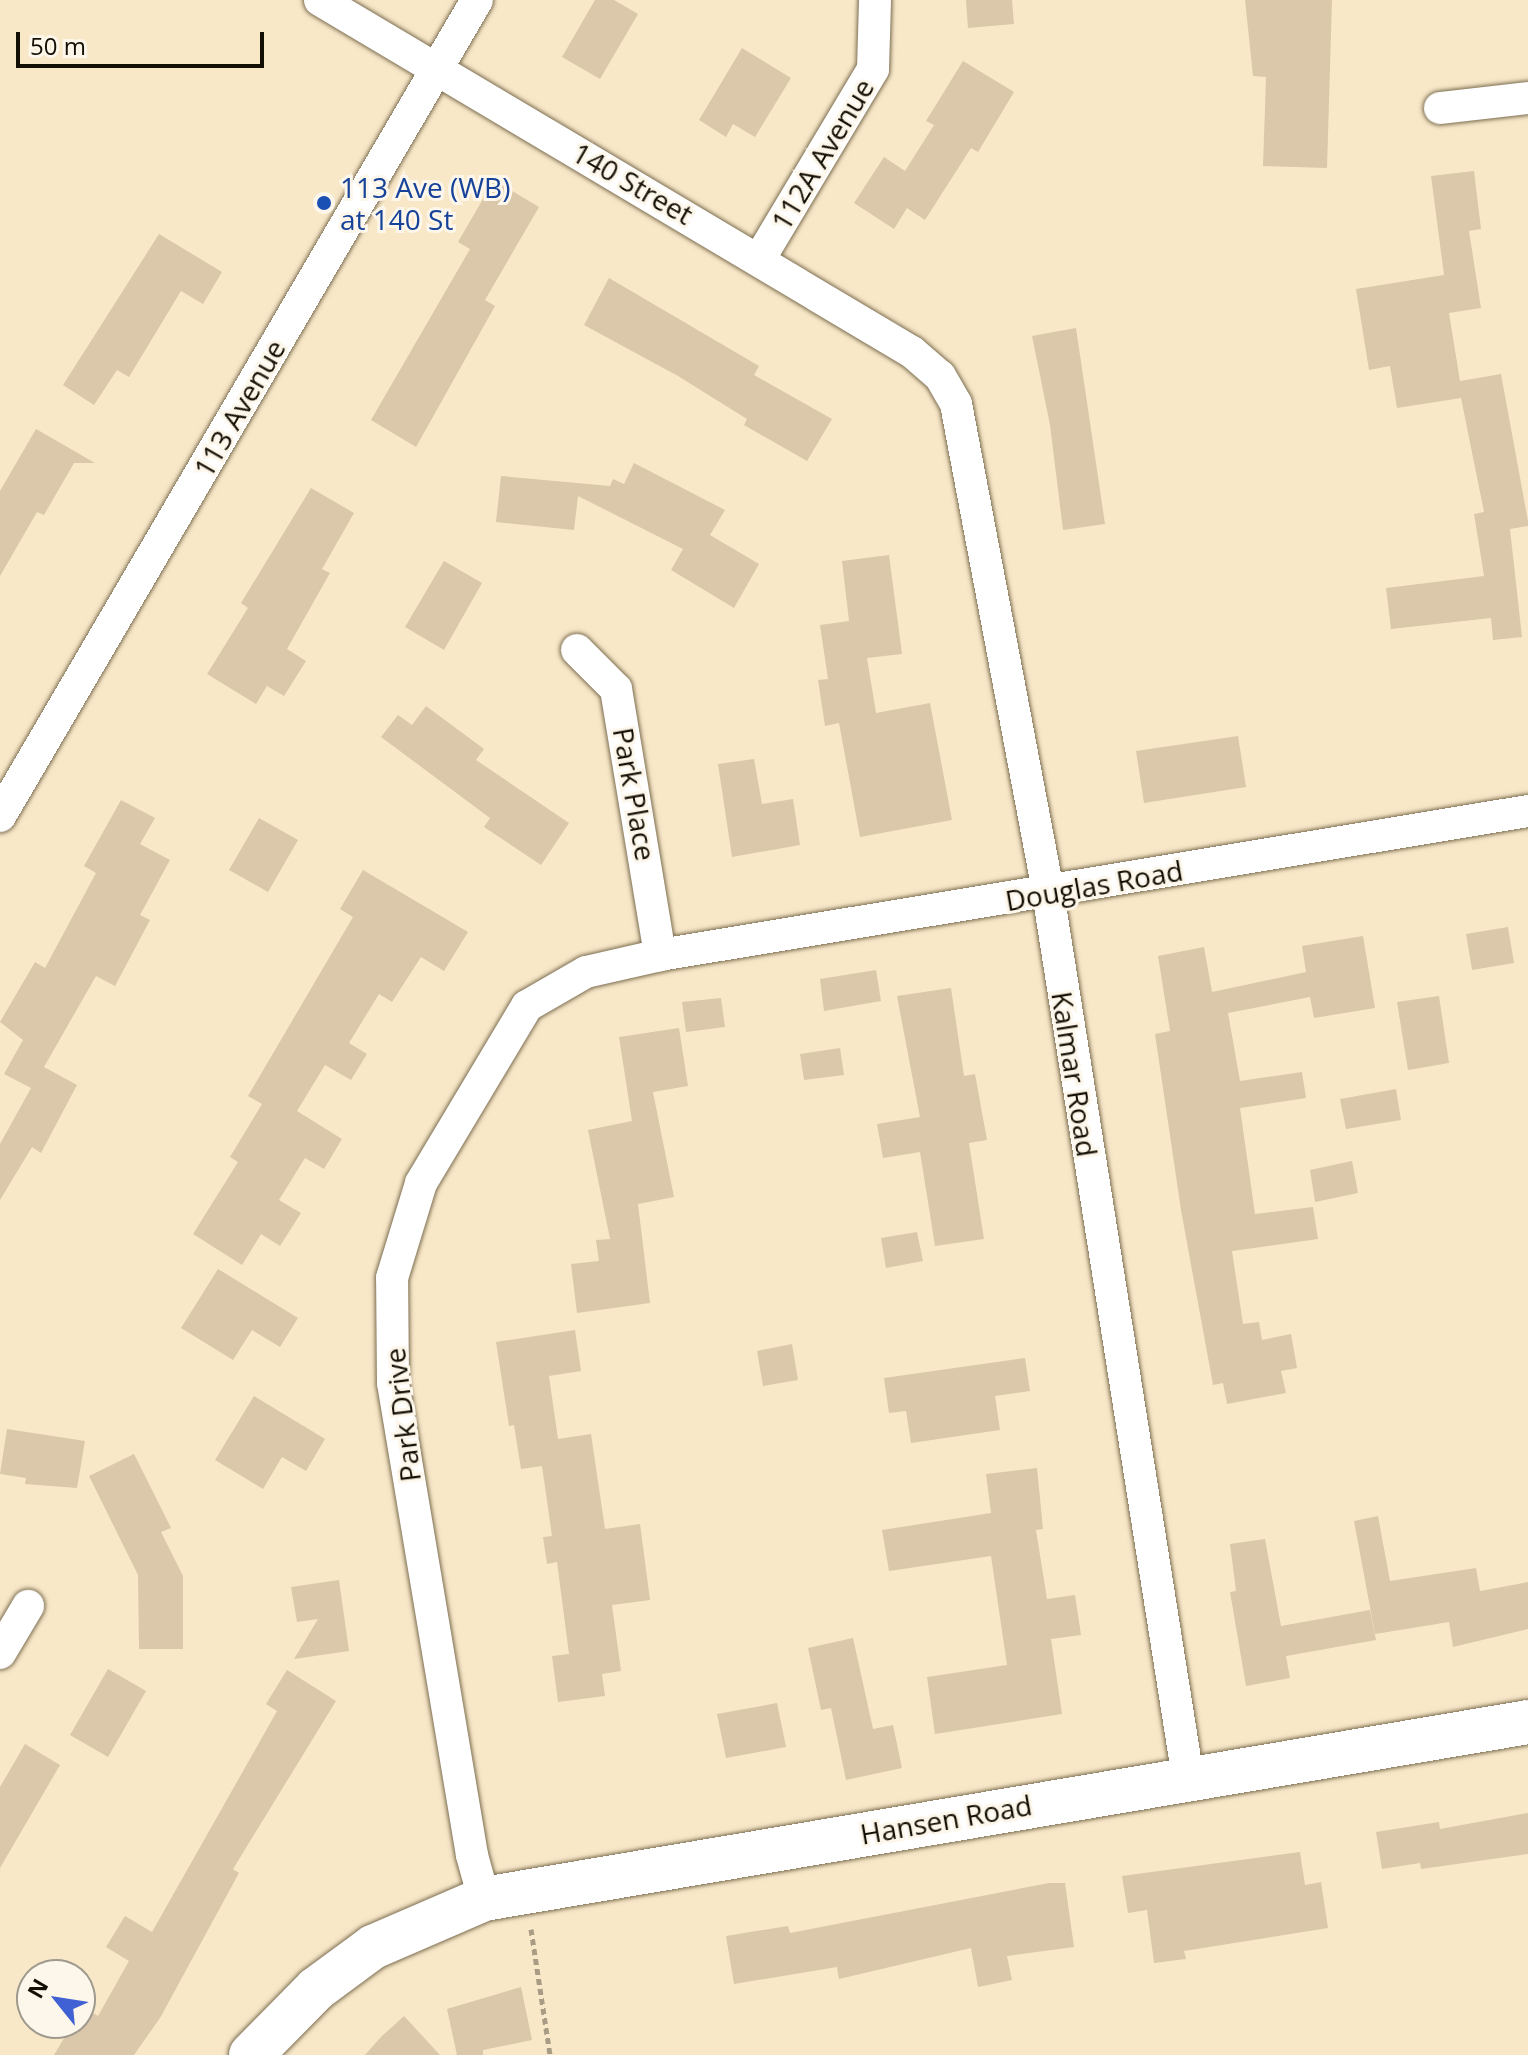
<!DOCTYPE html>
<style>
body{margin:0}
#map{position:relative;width:1528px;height:2055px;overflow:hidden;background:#f8e8c8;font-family:"Open Sans",sans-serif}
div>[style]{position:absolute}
.building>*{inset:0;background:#dbc7aa}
.path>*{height:5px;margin-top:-2.5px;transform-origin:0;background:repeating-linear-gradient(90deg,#a89c84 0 6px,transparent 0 10px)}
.roads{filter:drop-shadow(0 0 2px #7d6e52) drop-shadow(0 0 2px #7d6e52)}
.minor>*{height:32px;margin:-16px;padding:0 16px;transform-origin:16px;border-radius:16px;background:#fff}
.secondary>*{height:44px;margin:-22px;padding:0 22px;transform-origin:22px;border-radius:22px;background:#fff}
.dots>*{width:22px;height:22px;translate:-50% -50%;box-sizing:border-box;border:4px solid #fdf6ea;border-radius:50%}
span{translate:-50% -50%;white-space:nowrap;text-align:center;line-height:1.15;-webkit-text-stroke:6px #fdf6ea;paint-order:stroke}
.street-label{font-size:28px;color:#140f05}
.transit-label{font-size:28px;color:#164399}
.left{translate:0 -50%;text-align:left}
.north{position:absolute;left:16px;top:1959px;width:80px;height:80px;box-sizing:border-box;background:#fdf6ea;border:2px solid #a09a8e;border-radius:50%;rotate:300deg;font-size:22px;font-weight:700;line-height:32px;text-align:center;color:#140f05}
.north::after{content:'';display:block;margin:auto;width:28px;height:36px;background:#4061d3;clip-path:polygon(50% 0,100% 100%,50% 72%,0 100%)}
.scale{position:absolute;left:16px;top:32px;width:248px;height:36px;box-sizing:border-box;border:4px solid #140f05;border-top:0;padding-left:10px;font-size:24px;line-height:28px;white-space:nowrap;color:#140f05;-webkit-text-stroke:6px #fdf6ea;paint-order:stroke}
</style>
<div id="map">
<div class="building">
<i style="clip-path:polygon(595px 0,614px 0,638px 14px,600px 79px,562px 57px)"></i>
<i style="clip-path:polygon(966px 0,1012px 0,1014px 24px,968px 28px)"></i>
<i style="clip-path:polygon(1245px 0,1332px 0,1327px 168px,1263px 166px,1266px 77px,1253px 76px)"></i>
<i style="clip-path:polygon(742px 48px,791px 78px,755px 137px,733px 124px,726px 137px,699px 120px)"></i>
<i style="clip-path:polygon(963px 61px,1014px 92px,978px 152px,971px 148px,925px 220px,907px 208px,894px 229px,854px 203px,884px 157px,905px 171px,934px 125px,926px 121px)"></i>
<i style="clip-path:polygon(1474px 171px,1481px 229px,1469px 231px,1481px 308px,1449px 313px,1460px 381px,1501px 374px,1528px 521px,1528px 526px,1510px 529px,1522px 637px,1493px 640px,1491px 618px,1391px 629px,1386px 588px,1484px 576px,1474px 514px,1484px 512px,1461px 398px,1397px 408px,1390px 366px,1369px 370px,1356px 289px,1444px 275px,1431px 176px)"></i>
<i style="clip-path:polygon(494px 180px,539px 207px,485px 300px,495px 306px,416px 447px,371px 420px,470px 249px,458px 242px)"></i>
<i style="clip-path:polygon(159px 234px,222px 272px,203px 304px,181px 291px,129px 377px,117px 370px,94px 405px,63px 385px)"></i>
<i style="clip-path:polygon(609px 278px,759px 366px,754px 375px,832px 419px,807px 461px,744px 425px,747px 419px,678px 376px,584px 325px)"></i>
<i style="clip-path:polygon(1076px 328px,1105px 524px,1063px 530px,1050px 425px,1032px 336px)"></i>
<i style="clip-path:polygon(36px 429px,95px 463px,74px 463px,44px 515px,37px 512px,0 576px,0 491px)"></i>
<i style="clip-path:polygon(634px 463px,725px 510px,710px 535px,759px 564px,734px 608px,671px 570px,683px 549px,578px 496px,574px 530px,496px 522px,501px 476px,610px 486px,613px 479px,624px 484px)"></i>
<i style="clip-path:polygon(311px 488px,354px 513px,322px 569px,330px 573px,287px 649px,306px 661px,284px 696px,267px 686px,256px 704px,207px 674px,248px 608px,241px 603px)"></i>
<i style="clip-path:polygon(889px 555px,902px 654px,867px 658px,876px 713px,930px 703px,952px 820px,860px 837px,839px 723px,825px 726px,818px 680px,828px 679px,820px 625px,849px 621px,842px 561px)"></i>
<i style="clip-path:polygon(444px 561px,482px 583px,444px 650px,405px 627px)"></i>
<i style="clip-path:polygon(426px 706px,484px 749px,476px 760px,569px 823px,541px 865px,484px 827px,490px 818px,381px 737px,398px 715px,412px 725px)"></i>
<i style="clip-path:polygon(1238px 736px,1246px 787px,1144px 803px,1136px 751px)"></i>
<i style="clip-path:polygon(754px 759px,762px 804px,793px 799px,800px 845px,732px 857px,718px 764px)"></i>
<i style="clip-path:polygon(121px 800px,155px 818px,140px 844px,170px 860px,140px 915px,150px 920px,115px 986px,96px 976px,44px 1067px,77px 1085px,41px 1153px,32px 1147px,0 1200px,0 1144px,31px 1088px,4px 1074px,23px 1040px,0 1022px,35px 962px,45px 968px,96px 873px,84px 866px)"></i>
<i style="clip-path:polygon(259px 818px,298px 840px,268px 892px,229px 870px)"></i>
<i style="clip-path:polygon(363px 870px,468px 932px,444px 971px,421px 957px,392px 1002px,379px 994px,349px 1043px,367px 1054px,351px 1080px,325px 1065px,297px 1111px,342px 1139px,324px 1169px,305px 1158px,279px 1200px,301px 1213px,280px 1246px,261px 1234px,242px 1265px,193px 1234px,238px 1162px,230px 1157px,262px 1104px,248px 1096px,353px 917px,340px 909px)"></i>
<i style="clip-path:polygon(1508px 927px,1514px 963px,1472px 970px,1466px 934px)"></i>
<i style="clip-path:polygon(1363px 936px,1375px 1008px,1314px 1018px,1310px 997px,1228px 1013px,1240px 1081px,1302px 1072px,1306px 1098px,1240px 1108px,1255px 1214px,1313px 1207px,1318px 1239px,1232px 1251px,1243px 1324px,1259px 1322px,1262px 1340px,1291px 1334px,1297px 1368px,1281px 1371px,1286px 1393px,1227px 1404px,1223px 1383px,1213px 1385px,1181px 1210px,1155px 1034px,1170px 1031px,1158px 956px,1204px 947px,1212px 992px,1306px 972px,1302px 946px)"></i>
<i style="clip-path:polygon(876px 970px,881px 1001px,824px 1011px,820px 979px)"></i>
<i style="clip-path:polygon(951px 988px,964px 1076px,975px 1074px,987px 1140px,969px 1143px,984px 1239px,935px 1246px,920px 1152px,883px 1158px,877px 1124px,920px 1117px,897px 996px)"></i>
<i style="clip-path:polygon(1439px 996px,1449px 1063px,1408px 1070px,1397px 1002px)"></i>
<i style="clip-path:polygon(721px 998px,725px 1027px,686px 1032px,682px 1002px)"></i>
<i style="clip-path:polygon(679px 1028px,688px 1086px,653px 1092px,674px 1197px,638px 1204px,650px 1303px,577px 1313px,571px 1264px,599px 1261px,596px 1240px,610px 1239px,588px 1130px,632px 1121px,619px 1037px)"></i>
<i style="clip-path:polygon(840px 1048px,844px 1075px,804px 1080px,800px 1054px)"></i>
<i style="clip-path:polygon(1396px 1089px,1401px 1120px,1346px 1129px,1340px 1099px)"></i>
<i style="clip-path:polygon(1352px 1161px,1358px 1193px,1315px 1202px,1310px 1170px)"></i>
<i style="clip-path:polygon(917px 1232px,923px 1261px,886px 1268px,881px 1238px)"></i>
<i style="clip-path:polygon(218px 1269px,298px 1318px,280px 1347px,252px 1330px,233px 1360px,181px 1328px)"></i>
<i style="clip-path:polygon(575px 1330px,581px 1371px,549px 1376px,558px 1439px,591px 1434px,605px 1529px,640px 1524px,650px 1600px,612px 1605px,621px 1671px,602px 1674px,605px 1696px,558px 1702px,552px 1656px,569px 1654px,557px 1562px,547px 1564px,543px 1537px,552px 1536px,542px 1466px,521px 1469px,514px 1425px,509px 1426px,496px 1342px)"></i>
<i style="clip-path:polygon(792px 1344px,798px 1380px,763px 1386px,757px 1351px)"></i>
<i style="clip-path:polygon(1025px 1358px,1030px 1391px,995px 1396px,1000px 1430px,911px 1443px,906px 1411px,889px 1413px,884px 1378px)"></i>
<i style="clip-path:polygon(254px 1396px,325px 1439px,306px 1471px,282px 1457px,263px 1489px,215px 1460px)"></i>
<i style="clip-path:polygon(7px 1429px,85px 1441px,77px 1488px,25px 1484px,26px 1478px,0 1474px)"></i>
<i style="clip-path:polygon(134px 1454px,171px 1528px,161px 1532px,183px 1576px,183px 1649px,139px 1649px,138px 1575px,89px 1476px)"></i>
<i style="clip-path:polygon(1037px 1468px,1043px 1529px,1036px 1530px,1047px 1599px,1075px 1595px,1081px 1635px,1051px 1639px,1062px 1714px,935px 1734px,927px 1677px,1007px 1665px,991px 1556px,889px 1571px,882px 1530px,991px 1513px,986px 1474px)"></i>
<i style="clip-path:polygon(1378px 1516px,1390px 1581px,1476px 1568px,1480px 1591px,1528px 1582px,1528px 1629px,1453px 1647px,1449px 1622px,1375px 1634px,1354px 1521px)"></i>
<i style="clip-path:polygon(1265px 1539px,1281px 1626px,1370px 1610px,1376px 1640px,1286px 1656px,1290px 1678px,1246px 1686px,1230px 1592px,1236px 1591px,1230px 1544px)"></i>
<i style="clip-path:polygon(339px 1580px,349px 1651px,294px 1659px,318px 1619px,297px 1622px,291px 1587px)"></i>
<i style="clip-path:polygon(853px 1638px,873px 1729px,893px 1725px,902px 1768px,846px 1780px,831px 1708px,821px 1710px,808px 1648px)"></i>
<i style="clip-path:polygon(108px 1669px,146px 1691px,108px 1757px,70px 1735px)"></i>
<i style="clip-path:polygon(287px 1670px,336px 1701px,233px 1869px,239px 1873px,160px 2018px,134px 2055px,54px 2055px,73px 2023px,80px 2023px,83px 2007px,98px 2016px,129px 1961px,106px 1947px,125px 1916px,152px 1932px,277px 1711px,266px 1704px)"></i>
<i style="clip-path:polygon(777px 1703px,786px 1747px,726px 1758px,717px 1714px)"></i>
<i style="clip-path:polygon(25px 1744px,60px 1765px,0 1868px,0 1787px)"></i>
<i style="clip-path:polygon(1528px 1813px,1528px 1854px,1421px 1869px,1420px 1863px,1382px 1869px,1376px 1832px,1439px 1822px,1440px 1829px)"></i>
<i style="clip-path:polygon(1300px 1852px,1305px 1885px,1321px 1882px,1328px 1928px,1184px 1951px,1186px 1959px,1154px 1963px,1147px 1910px,1128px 1913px,1122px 1876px)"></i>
<i style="clip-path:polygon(1049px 1883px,1065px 1883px,1074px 1947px,1007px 1956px,1012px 1980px,978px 1987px,971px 1948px,839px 1979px,837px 1967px,734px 1984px,726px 1936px,788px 1926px,790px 1933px)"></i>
<i style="clip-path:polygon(521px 1987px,532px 2040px,483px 2050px,483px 2055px,457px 2055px,447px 2009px)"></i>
<i style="clip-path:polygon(404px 2016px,440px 2055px,365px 2055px,381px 2037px)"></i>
</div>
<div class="path">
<i style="left:531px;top:1929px;width:127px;rotate:81.4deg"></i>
</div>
<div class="roads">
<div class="minor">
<i style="left:320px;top:0;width:689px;rotate:30.74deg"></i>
<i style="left:912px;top:352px;width:37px;rotate:41deg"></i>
<i style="left:940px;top:376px;width:32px;rotate:60deg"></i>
<i style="left:956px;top:404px;width:498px;rotate:79.3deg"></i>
<i style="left:1048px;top:893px;width:896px;rotate:81.01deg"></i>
<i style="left:1440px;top:108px;width:89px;rotate:-6.5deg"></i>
<i style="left:760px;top:258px;width:220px;rotate:-59.1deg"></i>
<i style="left:873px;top:69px;width:69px;rotate:-88.3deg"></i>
<i style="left:577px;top:650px;width:55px;rotate:45deg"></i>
<i style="left:616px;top:689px;width:270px;rotate:80.6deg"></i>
<i style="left:0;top:816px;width:945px;rotate:-59.69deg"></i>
<i style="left:0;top:1653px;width:55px;rotate:-59.2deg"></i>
<i style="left:484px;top:1899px;width:46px;rotate:-105.3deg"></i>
<i style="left:472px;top:1855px;width:479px;rotate:-99.5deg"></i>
<i style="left:393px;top:1383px;width:105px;rotate:-90.5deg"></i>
<i style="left:392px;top:1278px;width:99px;rotate:-73deg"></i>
<i style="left:421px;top:1183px;width:206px;rotate:-59.1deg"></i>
<i style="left:527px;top:1006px;width:68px;rotate:-30deg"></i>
<i style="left:586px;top:972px;width:76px;rotate:-12.9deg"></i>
<i style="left:660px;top:955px;width:880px;rotate:-9.42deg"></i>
</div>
<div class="secondary">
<i style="left:251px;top:2055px;width:93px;rotate:-45.4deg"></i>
<i style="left:316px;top:1989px;width:71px;rotate:-36.4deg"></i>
<i style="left:373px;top:1947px;width:121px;rotate:-23.4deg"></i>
<i style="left:484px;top:1899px;width:1059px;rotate:-9.62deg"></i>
</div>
</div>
<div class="dots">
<i style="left:324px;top:203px;background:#1a4fb4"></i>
</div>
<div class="street-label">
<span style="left:822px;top:154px;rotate:-59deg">112A Avenue</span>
<span style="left:633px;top:183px;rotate:30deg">140 Street</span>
<span style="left:239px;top:408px;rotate:-60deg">113 Avenue</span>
<span style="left:635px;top:794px;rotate:80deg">Park Place</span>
<span style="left:1094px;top:885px;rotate:-10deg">Douglas Road</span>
<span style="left:1075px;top:1074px;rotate:81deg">Kalmar Road</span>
<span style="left:402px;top:1415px;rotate:-97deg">Park Drive</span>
<span style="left:946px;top:1819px;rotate:-10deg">Hansen Road</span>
</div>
<div class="transit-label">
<span class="left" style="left:340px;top:203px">113 Ave (WB)<br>at 140 St</span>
</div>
<div class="north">N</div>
<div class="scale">50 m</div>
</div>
